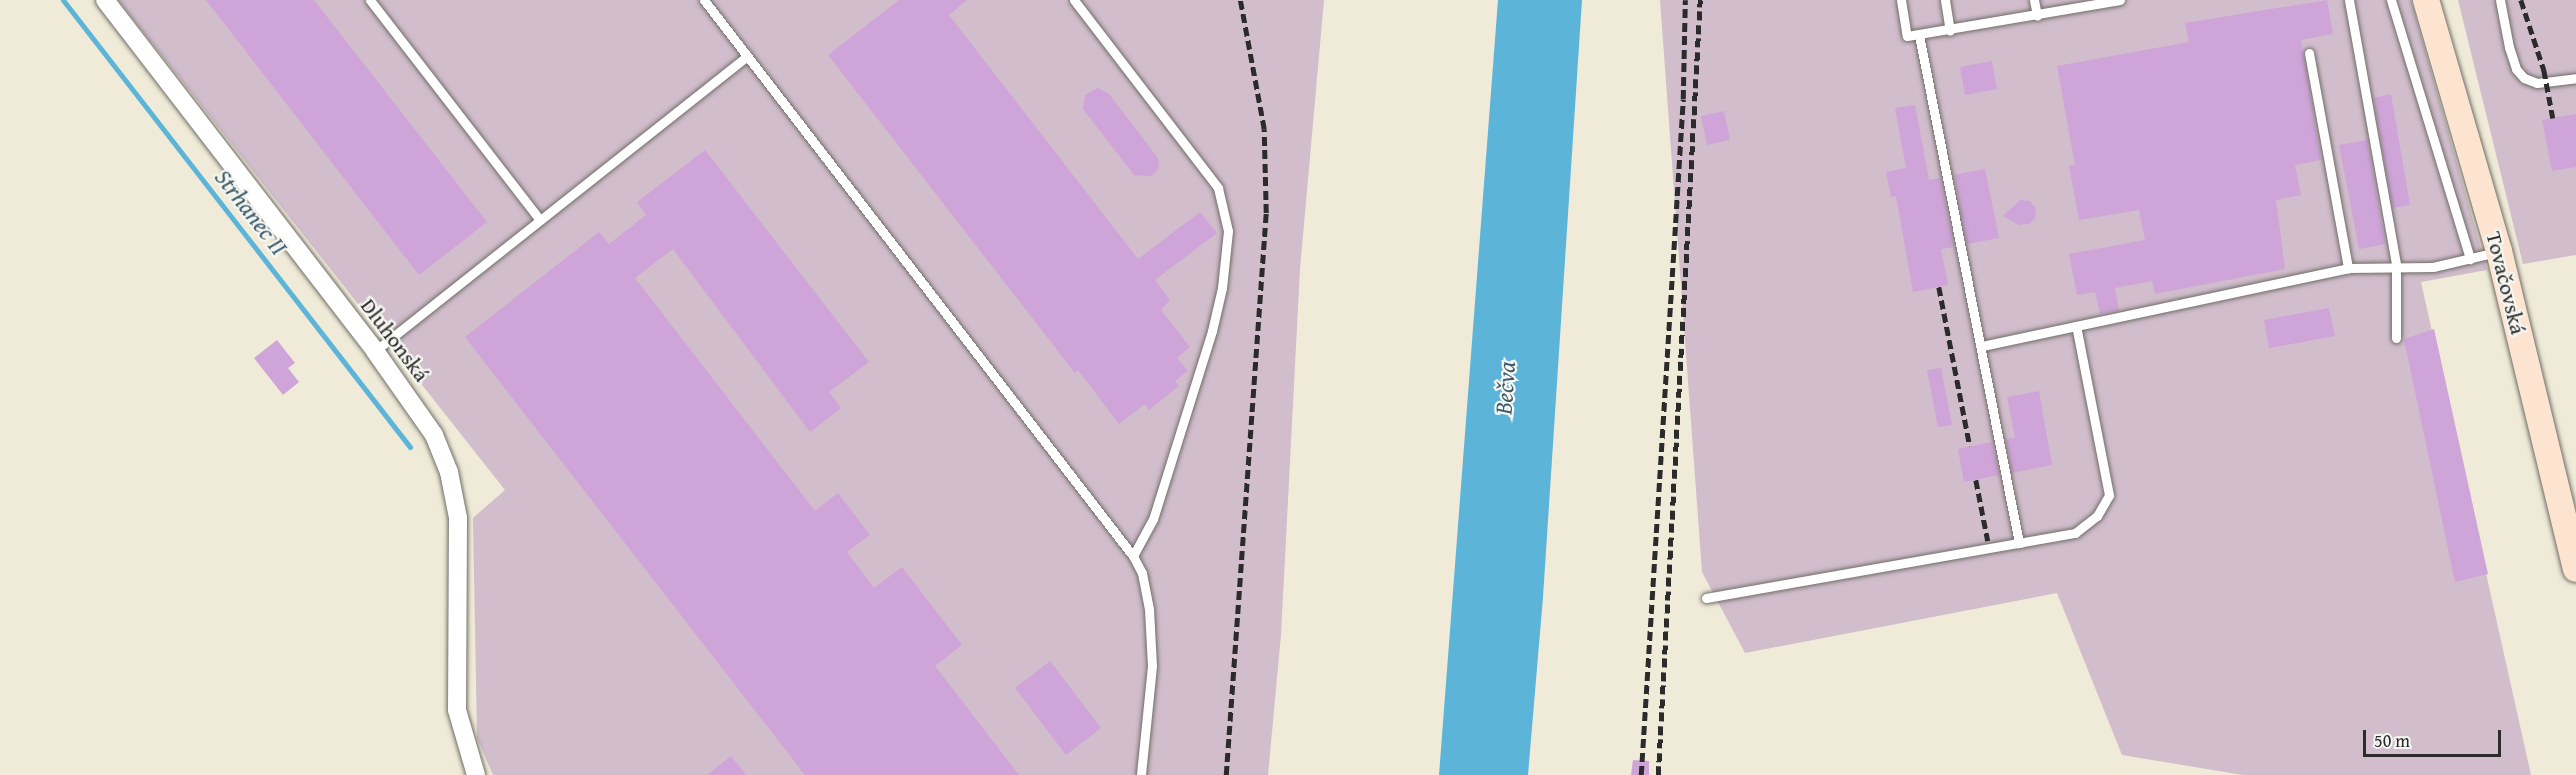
<!DOCTYPE html>
<meta charset="utf-8">
<style>
body{margin:0}
#map{position:relative;width:2576px;height:775px;overflow:hidden;background:#f0ebd8;font-family:"Gentium Book Plus",serif}
div>[style]{position:absolute}
.industrial>*{inset:0;background:#d1bdcc}
.water>*{inset:0;background:#5cb5d9}
.stream>*{height:5px;margin:-2.5px;padding:0 2.5px;transform-origin:2.5px;border-radius:2.5px;background:#5cb5d9}
.building>*{inset:0;background:#cfa4d8}
.roads{filter:drop-shadow(0 0 2px #706e68) drop-shadow(0 0 2px #706e68)}
.lane>*{height:9px;margin:-4.5px;padding:0 4.5px;transform-origin:4.5px;border-radius:4.5px;background:#fff}
.street>*{height:18px;margin:-9px;padding:0 9px;transform-origin:9px;border-radius:9px;background:#fff}
.secondary>*{height:26px;margin:-13px;padding:0 13px;transform-origin:13px;border-radius:13px;background:#fde4d1}
.rail>*{height:4.5px;margin-top:-2.25px;transform-origin:0;background:repeating-linear-gradient(90deg,#2b2b2b 0 9px,transparent 0 13.5px)}
span{translate:-50% -50%;white-space:nowrap;text-align:center;line-height:1.15;-webkit-text-stroke:4.5px #f6f6f2;paint-order:stroke}
.street-label{font-size:22px;color:#2b2b2b}
.water-label{font-size:24px;color:#3c5b68;font-style:italic}
.scale{position:absolute;left:2363px;top:730px;width:138px;height:27px;box-sizing:border-box;border:3px solid #2b2b2b;border-top:0;padding-left:8px;font-size:18px;line-height:21px;white-space:nowrap;color:#2b2b2b;-webkit-text-stroke:4px #f6f6f2;paint-order:stroke}
</style>
<div id="map">
<div class="industrial">
<i style="clip-path:polygon(118px 0,1324px 0,1300px 269px,1281px 635px,1268px 775px,493px 775px,477px 738px,473px 518px,505px 490px)"></i>
<i style="clip-path:polygon(1660px 0,2411px 0,2487px 270px,2421px 282px,2531px 775px,2243px 775px,2122px 755px,2057px 593px,1745px 653px,1702px 572px)"></i>
<i style="clip-path:polygon(2458px 0,2576px 0,2576px 255px,2523px 264px)"></i>
</div>
<div class="water">
<i style="clip-path:polygon(1498px 0,1582px 0,1543px 597px,1528px 775px,1439px 775px)"></i>
</div>
<div class="stream">
<i style="left:63px;top:0;width:566px;rotate:52.18deg"></i>
</div>
<div class="building">
<i style="clip-path:polygon(206px 0,314px 0,487px 222px,419px 275px)"></i>
<i style="clip-path:polygon(899px 0,967px 0,949px 15px,1138px 259px,1200px 212px,1217px 233px,1155px 280px,1170px 300px,1161px 310px,1190px 347px,1177px 358px,1188px 371px,1175px 381px,1179px 386px,1149px 410px,1145px 404px,1119px 424px,1078px 370px,1075px 373px,828px 55px)"></i>
<i style="clip-path:polygon(2327px 0,2333px 34px,2301px 40px,2321px 160px,2295px 165px,2301px 195px,2276px 200px,2285px 269px,2155px 294px,2152px 281px,2115px 288px,2119px 310px,2100px 314px,2095px 292px,2077px 295px,2069px 254px,2145px 240px,2139px 210px,2079px 220px,2069px 166px,2075px 165px,2057px 66px,2189px 42px,2185px 23px)"></i>
<i style="clip-path:polygon(1992px 61px,1997px 89px,1965px 95px,1960px 67px)"></i>
<i style="clip-path:polygon(1098px 88px,1109px 94px,1158px 158px,1159px 168px,1152px 176px,1134px 175px,1083px 109px,1085px 95px)"></i>
<i style="clip-path:polygon(2391px 94px,2410px 205px,2393px 208px,2373px 98px)"></i>
<i style="clip-path:polygon(1915px 105px,1929px 180px,1940px 178px,1954px 247px,1941px 249px,1948px 285px,1913px 292px,1896px 196px,1891px 197px,1886px 172px,1906px 168px,1895px 108px)"></i>
<i style="clip-path:polygon(1724px 111px,1730px 140px,1707px 145px,1701px 116px)"></i>
<i style="clip-path:polygon(2576px 114px,2576px 167px,2552px 171px,2542px 120px)"></i>
<i style="clip-path:polygon(2367px 140px,2385px 244px,2359px 249px,2339px 145px)"></i>
<i style="clip-path:polygon(705px 150px,869px 362px,829px 392px,841px 408px,810px 432px,673px 249px,635px 278px,815px 511px,838px 493px,870px 535px,847px 552px,874px 588px,902px 567px,962px 645px,935px 666px,1019px 775px,805px 775px,465px 337px,599px 232px,609px 244px,646px 215px,637px 202px)"></i>
<i style="clip-path:polygon(1985px 169px,1999px 238px,1967px 244px,1954px 175px)"></i>
<i style="clip-path:polygon(2020px 200px,2030px 201px,2036px 209px,2035px 218px,2029px 224px,2019px 225px,2003px 216px)"></i>
<i style="clip-path:polygon(2329px 308px,2335px 336px,2269px 348px,2264px 320px)"></i>
<i style="clip-path:polygon(2434px 329px,2488px 574px,2455px 582px,2404px 339px)"></i>
<i style="clip-path:polygon(277px 340px,295px 363px,288px 368px,299px 382px,283px 395px,254px 358px)"></i>
<i style="clip-path:polygon(1941px 368px,1952px 425px,1938px 427px,1927px 370px)"></i>
<i style="clip-path:polygon(2039px 391px,2052px 465px,2012px 473px,2006px 439px,2015px 438px,2007px 397px)"></i>
<i style="clip-path:polygon(1992px 442px,1999px 475px,1964px 482px,1958px 449px)"></i>
<i style="clip-path:polygon(1050px 661px,1101px 728px,1066px 755px,1015px 688px)"></i>
<i style="clip-path:polygon(731px 756px,746px 775px,707px 775px)"></i>
<i style="clip-path:polygon(1633px 760px,1649px 761px,1649px 775px,1631px 775px)"></i>
</div>
<div class="roads">
<div class="lane">
<i style="left:370px;top:0;width:278px;rotate:52.3deg"></i>
<i style="left:704px;top:0;width:702px;rotate:52.35deg"></i>
<i style="left:1133px;top:556px;width:19px;rotate:62deg"></i>
<i style="left:1142px;top:573px;width:37px;rotate:79deg"></i>
<i style="left:1149px;top:609px;width:57px;rotate:87deg"></i>
<i style="left:1152px;top:666px;width:110px;rotate:95.8deg"></i>
<i style="left:1074px;top:0;width:237px;rotate:52.5deg"></i>
<i style="left:1218px;top:188px;width:44px;rotate:76.9deg"></i>
<i style="left:1228px;top:231px;width:57px;rotate:96deg"></i>
<i style="left:1222px;top:288px;width:44px;rotate:103.1deg"></i>
<i style="left:1212px;top:331px;width:197px;rotate:107.4deg"></i>
<i style="left:1153px;top:519px;width:42px;rotate:118.4deg"></i>
<i style="left:1901px;top:0;width:36px;rotate:81deg"></i>
<i style="left:1907px;top:36px;width:216px;rotate:-9.6deg"></i>
<i style="left:1945px;top:0;width:31px;rotate:81deg"></i>
<i style="left:2034px;top:0;width:16px;rotate:79deg"></i>
<i style="left:2349px;top:0;width:269px;rotate:79.9deg"></i>
<i style="left:2396px;top:265px;width:73px;rotate:90deg"></i>
<i style="left:2391px;top:0;width:271px;rotate:73deg"></i>
<i style="left:2500px;top:0;width:48px;rotate:79.2deg"></i>
<i style="left:2509px;top:47px;width:23px;rotate:72deg"></i>
<i style="left:2516px;top:69px;width:12px;rotate:48deg"></i>
<i style="left:2524px;top:78px;width:14px;rotate:21deg"></i>
<i style="left:2537px;top:83px;width:39px;rotate:-7deg"></i>
<i style="left:1919px;top:35px;width:518px;rotate:78.86deg"></i>
<i style="left:2309px;top:53px;width:219px;rotate:79.7deg"></i>
<i style="left:1982px;top:346px;width:374px;rotate:-12deg"></i>
<i style="left:2348px;top:268px;width:85px;rotate:-0.7deg"></i>
<i style="left:2433px;top:267px;width:66px;rotate:-13.2deg"></i>
<i style="left:375px;top:351px;width:475px;rotate:-38.4deg"></i>
<i style="left:1706px;top:598px;width:375px;rotate:-10deg"></i>
<i style="left:2075px;top:533px;width:28px;rotate:-38deg"></i>
<i style="left:2097px;top:516px;width:24px;rotate:-60deg"></i>
<i style="left:2109px;top:495px;width:172px;rotate:-101deg"></i>
</div>
<div class="street">
<i style="left:105px;top:0;width:443px;rotate:52.4deg"></i>
<i style="left:375px;top:351px;width:103px;rotate:54.9deg"></i>
<i style="left:434px;top:435px;width:40px;rotate:68deg"></i>
<i style="left:449px;top:472px;width:47px;rotate:78.9deg"></i>
<i style="left:458px;top:518px;width:192px;rotate:90.3deg"></i>
<i style="left:457px;top:710px;width:68px;rotate:73.7deg"></i>
</div>
<div class="secondary">
<i style="left:2426px;top:0;width:261px;rotate:73.8deg"></i>
<i style="left:2499px;top:251px;width:327px;rotate:76.4deg"></i>
</div>
</div>
<div class="rail">
<i style="left:2521px;top:0;width:74px;rotate:71.8deg"></i>
<i style="left:2544px;top:70px;width:49px;rotate:79.4deg"></i>
<i style="left:1939px;top:287px;width:162px;rotate:79deg"></i>
<i style="left:1976px;top:480px;width:62px;rotate:78.9deg"></i>
<i style="left:1226px;top:775px;width:563px;rotate:-85.93deg"></i>
<i style="left:1266px;top:213px;width:84px;rotate:-91.4deg"></i>
<i style="left:1264px;top:129px;width:131px;rotate:-100.5deg"></i>
<i style="left:1641px;top:775px;width:677px;rotate:-86.44deg"></i>
<i style="left:1683px;top:99px;width:99px;rotate:-88.8deg"></i>
<i style="left:1658px;top:775px;width:776px;rotate:-86.9deg"></i>
</div>
<div class="street-label">
<span style="left:2506px;top:283px;rotate:76deg">Tovačovská</span>
<span style="left:395px;top:340px;rotate:53deg">Dluhonská</span>
</div>
<div class="water-label">
<span style="left:251px;top:212px;rotate:52deg">Strhanec II</span>
<span style="left:1505px;top:388px;rotate:-86deg">Bečva</span>
</div>
<div class="scale">50 m</div>
</div>
